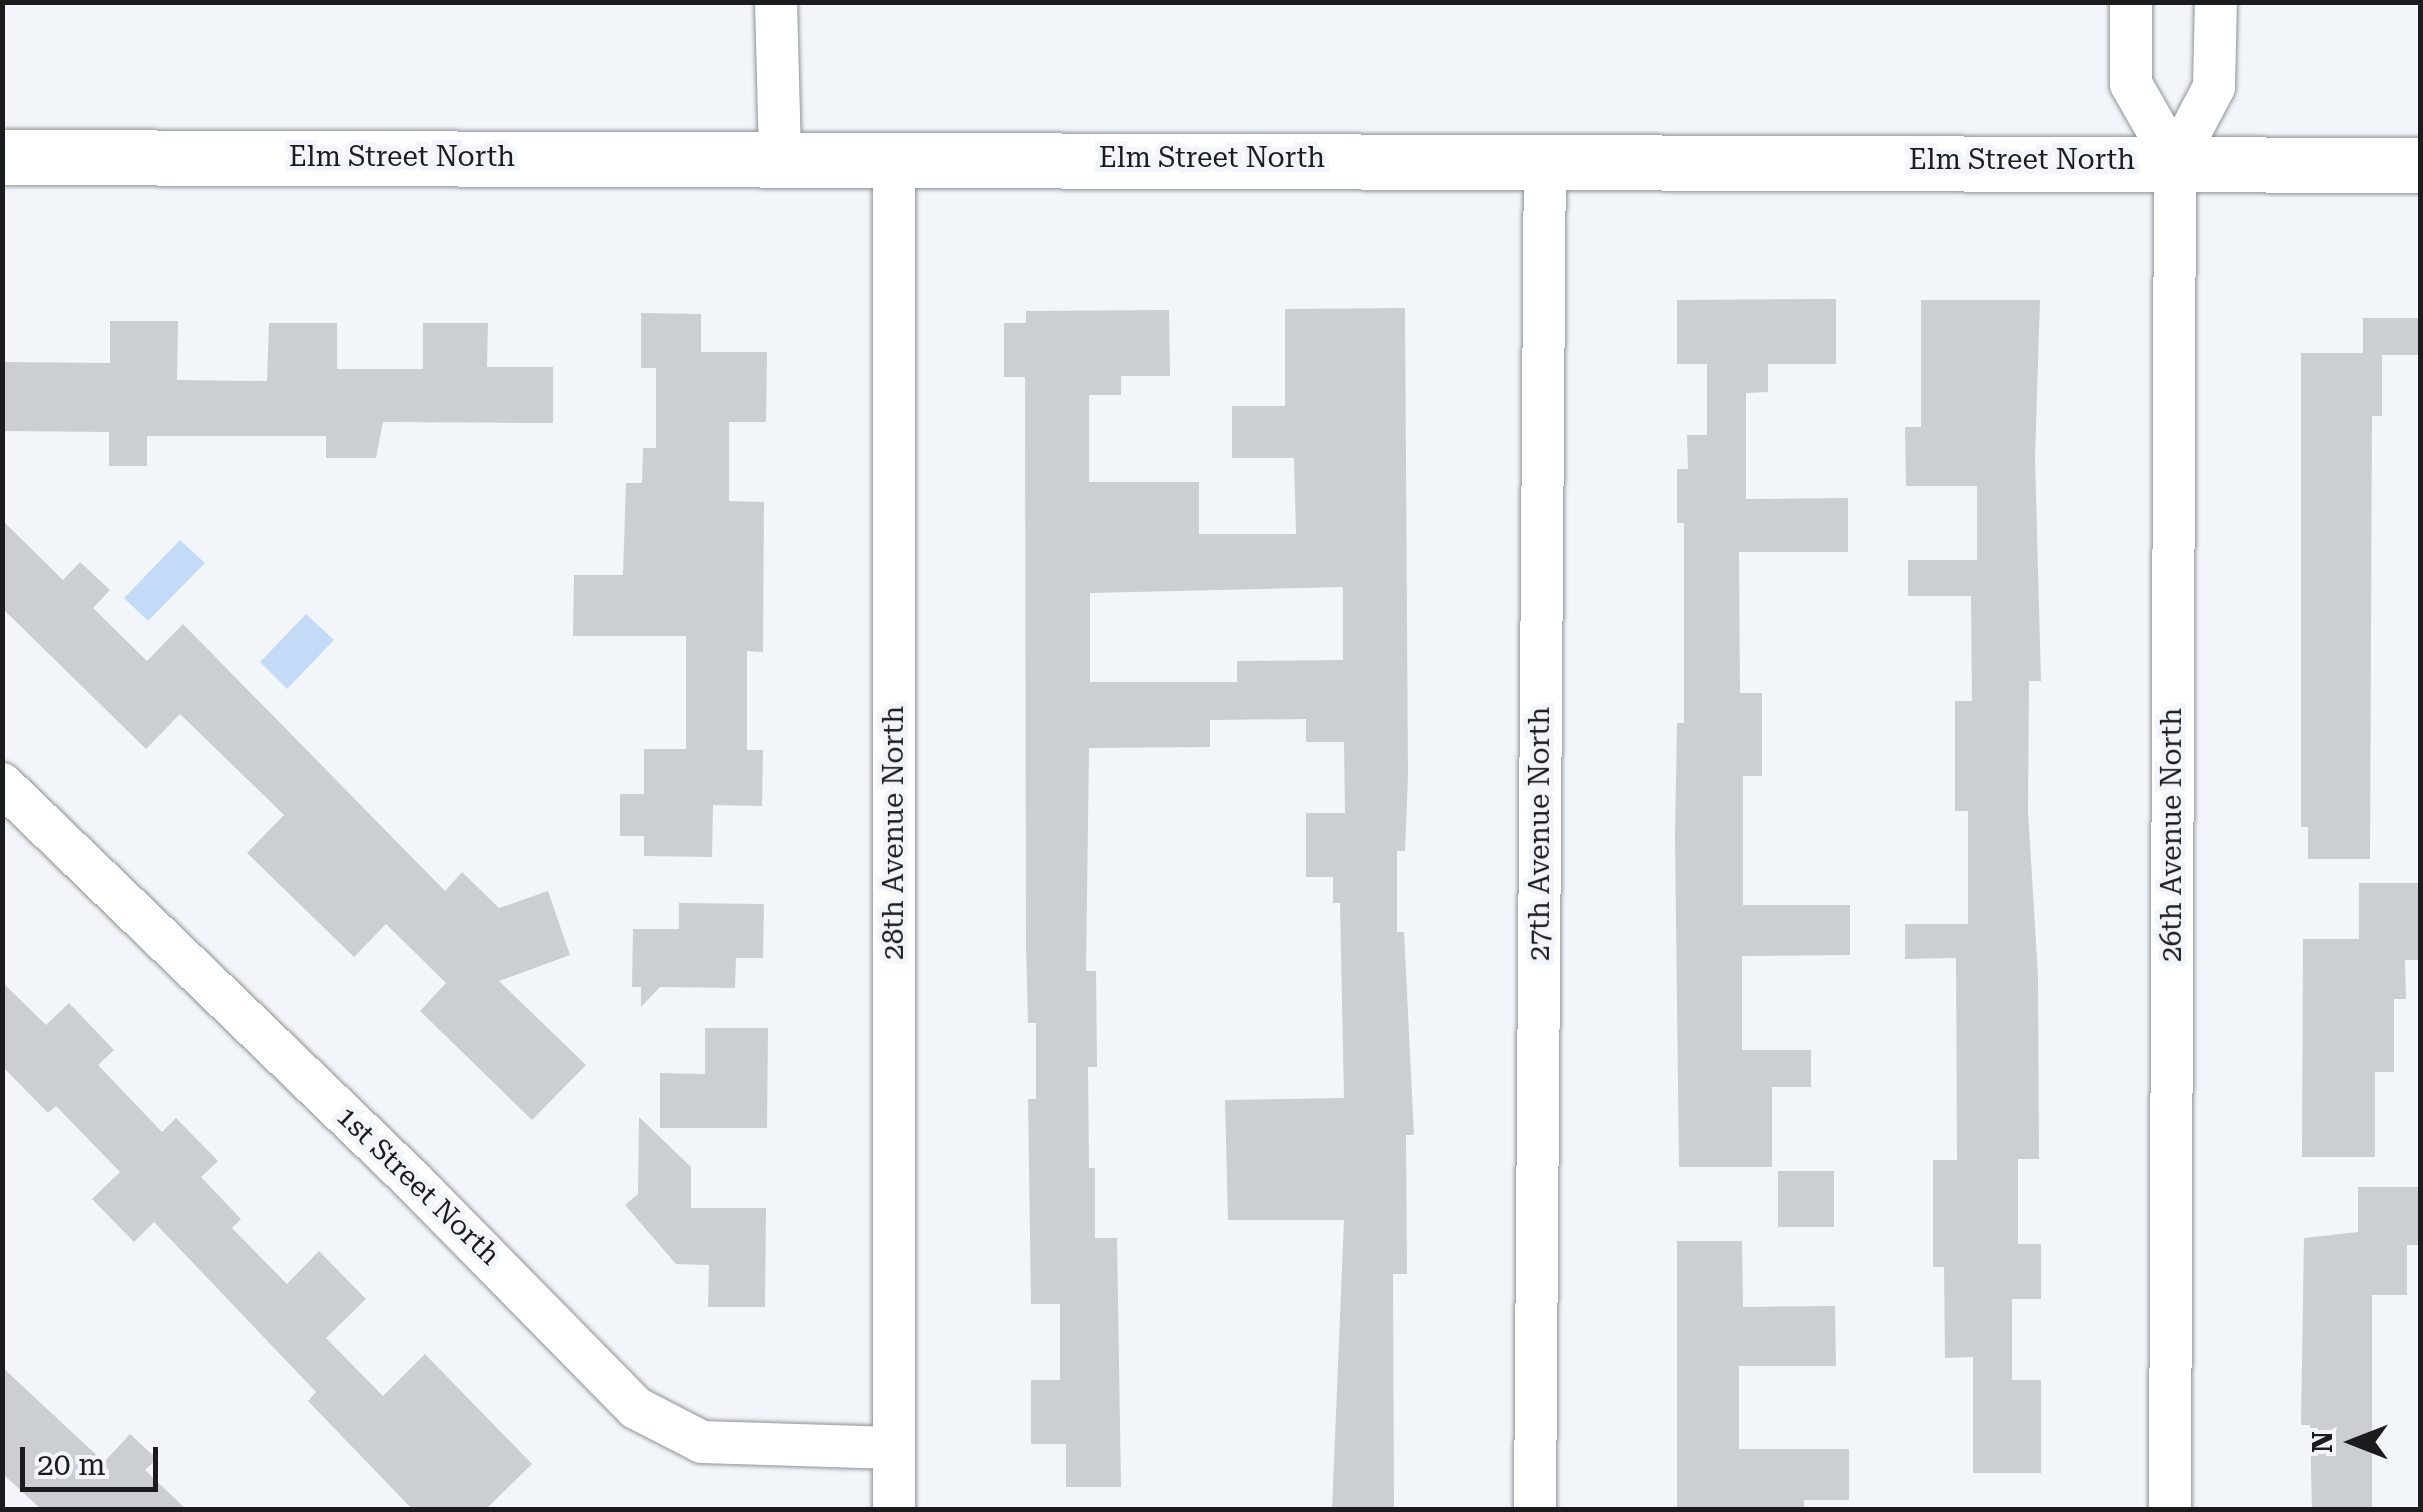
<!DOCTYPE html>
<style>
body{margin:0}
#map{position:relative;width:2423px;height:1512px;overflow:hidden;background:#f2f6fa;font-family:"Roboto Serif",serif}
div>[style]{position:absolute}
.water>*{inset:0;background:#c4dbf8}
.building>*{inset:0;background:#cbced2}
.roads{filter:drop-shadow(0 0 2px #8f9396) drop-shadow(0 0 2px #8f9396)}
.street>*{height:42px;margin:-21px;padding:0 21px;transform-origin:21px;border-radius:21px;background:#fff}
.secondary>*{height:55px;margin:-27.5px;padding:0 27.5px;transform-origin:27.5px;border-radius:27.5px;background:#fff}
span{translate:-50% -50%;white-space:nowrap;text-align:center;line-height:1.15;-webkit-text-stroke:10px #f2f6fa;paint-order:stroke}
.street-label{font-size:28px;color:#1b1c1e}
.frame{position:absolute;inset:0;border:5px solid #1b1c1e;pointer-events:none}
.north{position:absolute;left:2303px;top:1392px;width:100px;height:100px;-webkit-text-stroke:8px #f2f6fa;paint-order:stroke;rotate:270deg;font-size:28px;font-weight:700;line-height:40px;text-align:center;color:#1b1c1e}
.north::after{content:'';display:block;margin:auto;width:35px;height:45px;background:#1b1c1e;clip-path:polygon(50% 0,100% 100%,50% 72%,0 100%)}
.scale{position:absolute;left:20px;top:1447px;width:138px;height:45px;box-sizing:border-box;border:5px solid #1b1c1e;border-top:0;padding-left:12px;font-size:30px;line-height:35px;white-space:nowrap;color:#1b1c1e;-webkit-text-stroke:8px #f2f6fa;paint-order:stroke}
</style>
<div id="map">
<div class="water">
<i style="clip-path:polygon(180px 540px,205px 563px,148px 621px,124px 598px)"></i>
<i style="clip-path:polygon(306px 614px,334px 640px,287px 689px,260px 662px)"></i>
</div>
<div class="building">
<i style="clip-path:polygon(1836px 299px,1836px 364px,1768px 364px,1768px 392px,1746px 393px,1746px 499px,1848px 498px,1848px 552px,1739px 552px,1740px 693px,1762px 693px,1762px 776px,1743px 776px,1743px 905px,1850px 905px,1850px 955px,1742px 956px,1742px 1050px,1811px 1050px,1811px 1087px,1772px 1087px,1772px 1167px,1679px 1167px,1675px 837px,1677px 723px,1684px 723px,1684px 523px,1677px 523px,1677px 469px,1688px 469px,1687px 435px,1707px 435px,1707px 364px,1677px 364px,1677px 300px)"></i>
<i style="clip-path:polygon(1921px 300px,2040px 300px,2035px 458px,2041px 681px,2029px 681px,2028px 811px,2038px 976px,2039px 1159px,2018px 1159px,2018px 1244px,2041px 1244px,2041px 1299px,2012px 1299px,2012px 1380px,2041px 1380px,2041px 1473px,1973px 1473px,1973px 1357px,1945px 1358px,1944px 1267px,1933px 1267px,1933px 1160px,1957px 1160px,1956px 958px,1905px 959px,1905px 924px,1968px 924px,1968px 811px,1955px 811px,1955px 701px,1972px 701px,1971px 596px,1908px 596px,1908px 560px,1977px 560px,1977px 486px,1906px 486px,1905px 427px,1921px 427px)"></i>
<i style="clip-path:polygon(evenodd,1405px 308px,1408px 775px,1405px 851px,1397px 851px,1397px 932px,1404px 932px,1414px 1135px,1406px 1135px,1407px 1274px,1393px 1274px,1394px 1510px,1332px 1510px,1344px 1220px,1228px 1220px,1225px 1100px,1344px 1098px,1340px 903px,1333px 903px,1333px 877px,1306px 877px,1306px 813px,1345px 813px,1344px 742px,1306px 742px,1306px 719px,1210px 720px,1210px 747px,1089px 748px,1086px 971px,1096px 971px,1097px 1067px,1088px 1067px,1089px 1168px,1095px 1168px,1095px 1238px,1117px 1238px,1121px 1487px,1066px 1487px,1066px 1444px,1031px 1444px,1031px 1380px,1060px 1380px,1060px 1304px,1031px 1304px,1028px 1099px,1036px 1099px,1036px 1023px,1028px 1023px,1026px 946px,1025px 377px,1004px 377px,1004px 323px,1026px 323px,1026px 311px,1169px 310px,1170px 376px,1121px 376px,1121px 395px,1089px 395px,1089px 482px,1199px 482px,1199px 534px,1296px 534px,1294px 458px,1232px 458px,1232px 406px,1285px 406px,1285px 309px,1405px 308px,1343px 587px,1343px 660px,1237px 661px,1237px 682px,1090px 682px,1090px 593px,1343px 587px)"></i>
<i style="clip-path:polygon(641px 313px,701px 314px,701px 352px,767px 352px,766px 422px,729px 422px,729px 501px,764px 502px,763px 652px,747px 651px,747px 750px,763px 750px,762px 806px,713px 805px,712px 857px,644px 856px,644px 836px,620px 836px,620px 794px,644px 794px,644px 749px,686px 749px,686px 636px,573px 636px,574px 575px,623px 575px,626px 483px,642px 483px,643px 448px,656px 448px,656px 368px,641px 368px)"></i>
<i style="clip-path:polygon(2363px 318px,2420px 318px,2420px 355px,2382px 355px,2382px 416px,2372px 416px,2370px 859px,2308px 859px,2308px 827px,2301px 827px,2301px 353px,2363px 353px)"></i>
<i style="clip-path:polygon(110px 321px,178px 321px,177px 380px,267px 381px,269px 323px,337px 323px,337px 369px,423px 369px,423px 323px,488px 323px,487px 367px,553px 367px,553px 423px,383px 422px,376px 458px,326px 458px,326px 436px,147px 436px,147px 466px,109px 466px,109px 432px,2px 431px,2px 362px,110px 363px)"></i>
<i style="clip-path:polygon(2px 520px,63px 580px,80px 562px,110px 590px,93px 608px,147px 661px,183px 624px,445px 891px,462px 872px,499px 908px,548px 891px,570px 955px,499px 981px,586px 1065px,532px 1120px,420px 1011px,446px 983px,386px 924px,354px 957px,247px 853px,284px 815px,180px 714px,146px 749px,2px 608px)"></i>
<i style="clip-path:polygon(2359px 883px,2418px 883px,2418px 960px,2405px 960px,2406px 999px,2394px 999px,2394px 1072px,2375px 1072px,2375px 1157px,2302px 1157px,2303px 939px,2359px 939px)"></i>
<i style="clip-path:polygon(679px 903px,764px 904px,763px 958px,736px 958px,735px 988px,660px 987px,641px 1007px,641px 987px,632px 987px,633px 929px,679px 929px)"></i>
<i style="clip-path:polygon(2px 982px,46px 1025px,69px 1003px,114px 1050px,98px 1065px,162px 1132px,176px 1118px,218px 1161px,201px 1177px,241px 1219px,232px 1228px,287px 1284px,319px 1251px,366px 1299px,326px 1338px,383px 1396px,425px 1354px,532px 1464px,485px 1510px,413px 1510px,308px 1401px,316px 1392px,154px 1222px,134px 1242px,92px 1199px,120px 1172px,56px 1106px,48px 1113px,2px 1066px)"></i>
<i style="clip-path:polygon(705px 1028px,768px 1028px,767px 1128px,660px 1128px,660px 1073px,705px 1074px)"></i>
<i style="clip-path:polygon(639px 1117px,691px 1167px,691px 1208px,766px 1208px,765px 1307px,708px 1307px,709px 1265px,676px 1264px,625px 1205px,638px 1194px)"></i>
<i style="clip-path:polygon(1778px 1171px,1834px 1171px,1834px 1227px,1778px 1227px)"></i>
<i style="clip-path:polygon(2358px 1187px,2418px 1187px,2418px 1245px,2407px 1245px,2407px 1295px,2372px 1295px,2372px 1510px,2312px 1510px,2310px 1425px,2301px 1425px,2304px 1238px,2358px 1232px)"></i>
<i style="clip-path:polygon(1677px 1241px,1742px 1241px,1743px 1307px,1835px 1306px,1836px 1366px,1739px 1366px,1739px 1449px,1849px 1449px,1849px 1500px,1804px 1500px,1804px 1510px,1677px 1510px)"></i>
<i style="clip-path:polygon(2px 1367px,104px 1462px,130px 1434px,157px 1459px,145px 1470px,187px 1510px,42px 1510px,2px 1473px)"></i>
</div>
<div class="roads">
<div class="street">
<i style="left:776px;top:2px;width:154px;rotate:88.5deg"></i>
<i style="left:2131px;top:2px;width:82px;rotate:90deg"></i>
<i style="left:2131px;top:84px;width:89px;rotate:60.3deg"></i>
<i style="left:894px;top:156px;width:1354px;rotate:90deg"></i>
<i style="left:2px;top:784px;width:569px;rotate:44deg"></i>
<i style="left:411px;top:1179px;width:321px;rotate:45.5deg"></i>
<i style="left:636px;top:1408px;width:74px;rotate:27.3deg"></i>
<i style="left:702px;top:1442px;width:192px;rotate:1.8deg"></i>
<i style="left:1535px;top:1510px;width:1351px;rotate:-89.58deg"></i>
<i style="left:2170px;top:1510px;width:1349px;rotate:-89.79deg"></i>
<i style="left:2175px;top:161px;width:84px;rotate:-62.2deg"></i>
<i style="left:2214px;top:87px;width:85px;rotate:-88.7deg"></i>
</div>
<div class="secondary">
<i style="left:2px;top:157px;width:2418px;rotate:0.19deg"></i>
</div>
</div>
<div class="street-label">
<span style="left:402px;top:157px">Elm Street North</span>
<span style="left:1212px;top:158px">Elm Street North</span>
<span style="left:2022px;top:160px">Elm Street North</span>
<span style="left:894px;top:833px;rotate:-90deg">28th Avenue North</span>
<span style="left:1540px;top:834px;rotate:-90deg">27th Avenue North</span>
<span style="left:2172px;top:835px;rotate:-90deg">26th Avenue North</span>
<span style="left:418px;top:1186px;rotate:44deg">1st Street North</span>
</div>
<div class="frame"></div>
<div class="north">N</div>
<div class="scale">20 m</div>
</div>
